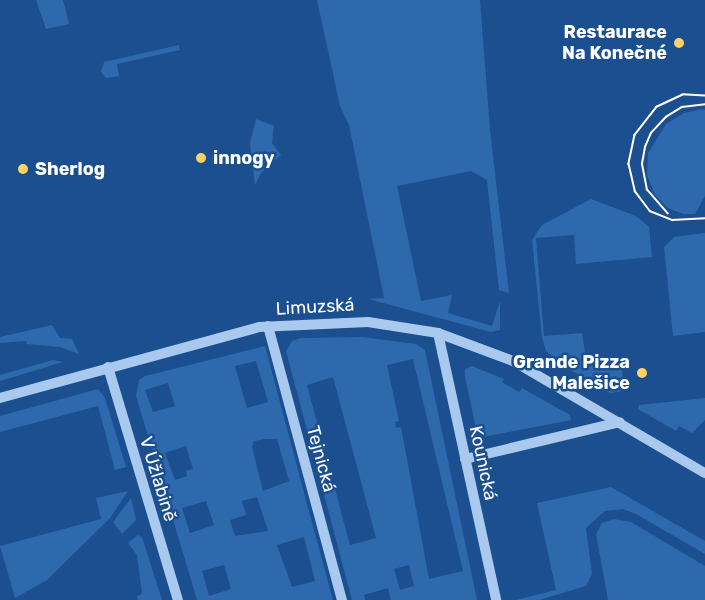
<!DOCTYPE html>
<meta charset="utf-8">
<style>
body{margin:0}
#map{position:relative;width:705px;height:600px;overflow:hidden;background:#1b4f8f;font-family:Rubik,sans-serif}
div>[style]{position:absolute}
.green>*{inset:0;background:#2e69ad}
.minor>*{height:10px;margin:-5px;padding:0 5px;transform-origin:5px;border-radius:5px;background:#a9c9ee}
.tram>*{height:1.5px;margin:-0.75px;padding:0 0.75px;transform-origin:0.75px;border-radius:0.75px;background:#fff}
.dots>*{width:16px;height:16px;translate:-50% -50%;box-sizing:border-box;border:3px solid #1b4f8f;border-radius:50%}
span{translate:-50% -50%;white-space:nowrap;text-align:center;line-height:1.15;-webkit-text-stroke:5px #1b4f8f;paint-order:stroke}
.poi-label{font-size:18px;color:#fff;font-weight:700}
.right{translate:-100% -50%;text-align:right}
.left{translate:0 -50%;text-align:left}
.street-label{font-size:18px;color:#fff}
</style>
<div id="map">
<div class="green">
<i style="clip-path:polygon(36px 0,63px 0,69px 24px,46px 29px)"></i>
<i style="clip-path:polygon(317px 0,480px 0,490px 130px,509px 293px,499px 290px,487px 180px,471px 171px,397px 186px,421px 301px,452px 295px,448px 313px,492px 326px,500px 301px,500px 330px,491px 332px,368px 299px,384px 298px,349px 125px,340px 106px)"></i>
<i style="clip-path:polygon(179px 45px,180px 50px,117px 64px,119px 76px,106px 78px,101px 72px,104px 62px)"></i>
<i style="clip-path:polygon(702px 109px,705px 110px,705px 196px,695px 214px,683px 214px,668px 208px,655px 195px,647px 175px,648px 153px,666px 124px,684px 113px)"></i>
<i style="clip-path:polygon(256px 119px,274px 126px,272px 143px,281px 155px,261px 173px,255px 185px,250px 143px)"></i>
<i style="clip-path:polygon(591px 199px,636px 216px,649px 227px,652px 257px,576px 264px,574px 235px,536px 238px,544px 336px,582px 333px,586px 360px,621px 357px,624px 391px,610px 393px,562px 365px,546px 351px,542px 337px,532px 240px,542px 225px)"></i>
<i style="clip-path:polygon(705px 233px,705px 332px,673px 336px,664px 247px,674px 237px)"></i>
<i style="clip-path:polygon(52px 325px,60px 338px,72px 339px,79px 354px,60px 347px,27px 344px,26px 341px,0 343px,0 337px)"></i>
<i style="clip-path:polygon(evenodd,363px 337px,416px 344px,425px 350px,477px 600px,391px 600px,388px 588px,364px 595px,365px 600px,352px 600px,286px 351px,292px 341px,301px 338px,363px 337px,413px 359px,463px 571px,429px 579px,401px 427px,396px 428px,395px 422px,399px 421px,387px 365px,413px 359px,363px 337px,333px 377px,376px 538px,350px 545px,307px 385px,333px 377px,363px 337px,409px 565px,414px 586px,400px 590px,394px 569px,409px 565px)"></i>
<i style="clip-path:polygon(evenodd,265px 346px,306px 500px,333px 600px,197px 600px,136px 396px,139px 380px,145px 376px,265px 346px,256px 361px,268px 402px,247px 408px,235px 366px,256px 361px,265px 346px,168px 383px,175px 406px,153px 412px,145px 390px,168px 383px,265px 346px,265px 439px,277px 439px,289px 481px,263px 491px,252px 447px,254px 441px,265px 439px,265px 346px,186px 446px,193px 469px,186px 471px,187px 476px,175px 480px,165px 453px,186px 446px,265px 346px,257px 497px,268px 531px,235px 536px,230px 520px,246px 515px,242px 501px,257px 497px,265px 346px,206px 501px,214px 525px,190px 533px,182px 508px,206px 501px,265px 346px,304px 537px,315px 581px,292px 587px,277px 545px,304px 537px,265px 346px,224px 565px,231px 589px,209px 596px,202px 571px,224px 565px)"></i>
<i style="clip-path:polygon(53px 360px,63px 362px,0 381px,0 375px)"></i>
<i style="clip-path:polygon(472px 366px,504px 379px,502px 382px,519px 392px,522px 388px,570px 415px,571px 420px,478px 438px,465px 377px,465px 369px)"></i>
<i style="clip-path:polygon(98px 389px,105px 398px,126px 467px,115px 470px,98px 406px,0 432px,0 416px)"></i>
<i style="clip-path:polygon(705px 398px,705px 420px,692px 433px,679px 426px,676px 431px,638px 409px,639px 405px)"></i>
<i style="clip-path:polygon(611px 487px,705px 541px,705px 554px,636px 514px,623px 509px,605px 511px,586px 528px,592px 574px,586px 586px,539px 600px,516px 600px,556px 590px,537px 503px)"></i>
<i style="clip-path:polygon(128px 491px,110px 518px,47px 580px,15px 598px,0 546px,101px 519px,96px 498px)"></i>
<i style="clip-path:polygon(131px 498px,136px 520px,122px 534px,113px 522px)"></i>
<i style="clip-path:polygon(614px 519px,631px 522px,705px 566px,705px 600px,608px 600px,596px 534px,602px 523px)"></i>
<i style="clip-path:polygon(138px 535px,142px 537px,162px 600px,138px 600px,137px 596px,142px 594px,137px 555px,128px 543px)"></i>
</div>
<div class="minor">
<i style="left:268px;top:326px;width:284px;rotate:74.9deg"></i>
<i style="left:438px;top:333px;width:273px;rotate:77.7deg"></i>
<i style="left:108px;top:367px;width:243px;rotate:73.3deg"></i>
<i style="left:0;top:398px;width:269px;rotate:-15.3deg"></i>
<i style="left:259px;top:327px;width:109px;rotate:-2.6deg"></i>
<i style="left:368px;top:322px;width:71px;rotate:8.9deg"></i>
<i style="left:438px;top:333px;width:80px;rotate:20.5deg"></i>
<i style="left:513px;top:361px;width:222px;rotate:30.3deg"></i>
<i style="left:465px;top:459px;width:159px;rotate:-13.4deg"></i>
</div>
<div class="tram">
<i style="left:705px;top:96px;width:22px;rotate:-177deg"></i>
<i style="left:683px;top:95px;width:29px;rotate:155deg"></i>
<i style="left:657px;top:107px;width:36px;rotate:128deg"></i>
<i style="left:635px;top:135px;width:30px;rotate:102deg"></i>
<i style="left:629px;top:164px;width:28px;rotate:77deg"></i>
<i style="left:635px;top:191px;width:25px;rotate:53deg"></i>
<i style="left:650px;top:211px;width:24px;rotate:22deg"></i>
<i style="left:672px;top:220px;width:33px;rotate:-3deg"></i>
<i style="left:668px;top:214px;width:32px;rotate:-131deg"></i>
<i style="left:647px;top:190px;width:26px;rotate:-101deg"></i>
<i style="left:642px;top:164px;width:17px;rotate:-80deg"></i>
<i style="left:645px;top:147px;width:15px;rotate:-67deg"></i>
<i style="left:651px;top:133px;width:22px;rotate:-47deg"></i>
<i style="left:666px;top:117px;width:19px;rotate:-32deg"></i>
<i style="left:682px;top:107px;width:23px;rotate:-7deg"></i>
</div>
<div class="dots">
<i style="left:679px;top:43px;background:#ffd166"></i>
<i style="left:201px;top:158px;background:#ffd166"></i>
<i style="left:23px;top:169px;background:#ffd166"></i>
<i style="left:642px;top:373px;background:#ffd166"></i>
</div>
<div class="poi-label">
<span class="right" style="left:667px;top:43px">Restaurace<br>Na Konečné</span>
<span class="left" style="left:213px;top:158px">innogy</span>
<span class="left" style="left:35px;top:169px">Sherlog</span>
<span class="right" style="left:630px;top:373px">Grande Pizza<br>Malešice</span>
</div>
<div class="street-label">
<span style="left:315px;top:307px;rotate:-3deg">Limuzská</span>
<span style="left:321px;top:459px;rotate:75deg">Tejnická</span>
<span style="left:483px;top:463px;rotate:78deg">Kounická</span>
<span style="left:158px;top:479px;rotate:73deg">V Úžlabině</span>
</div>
</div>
